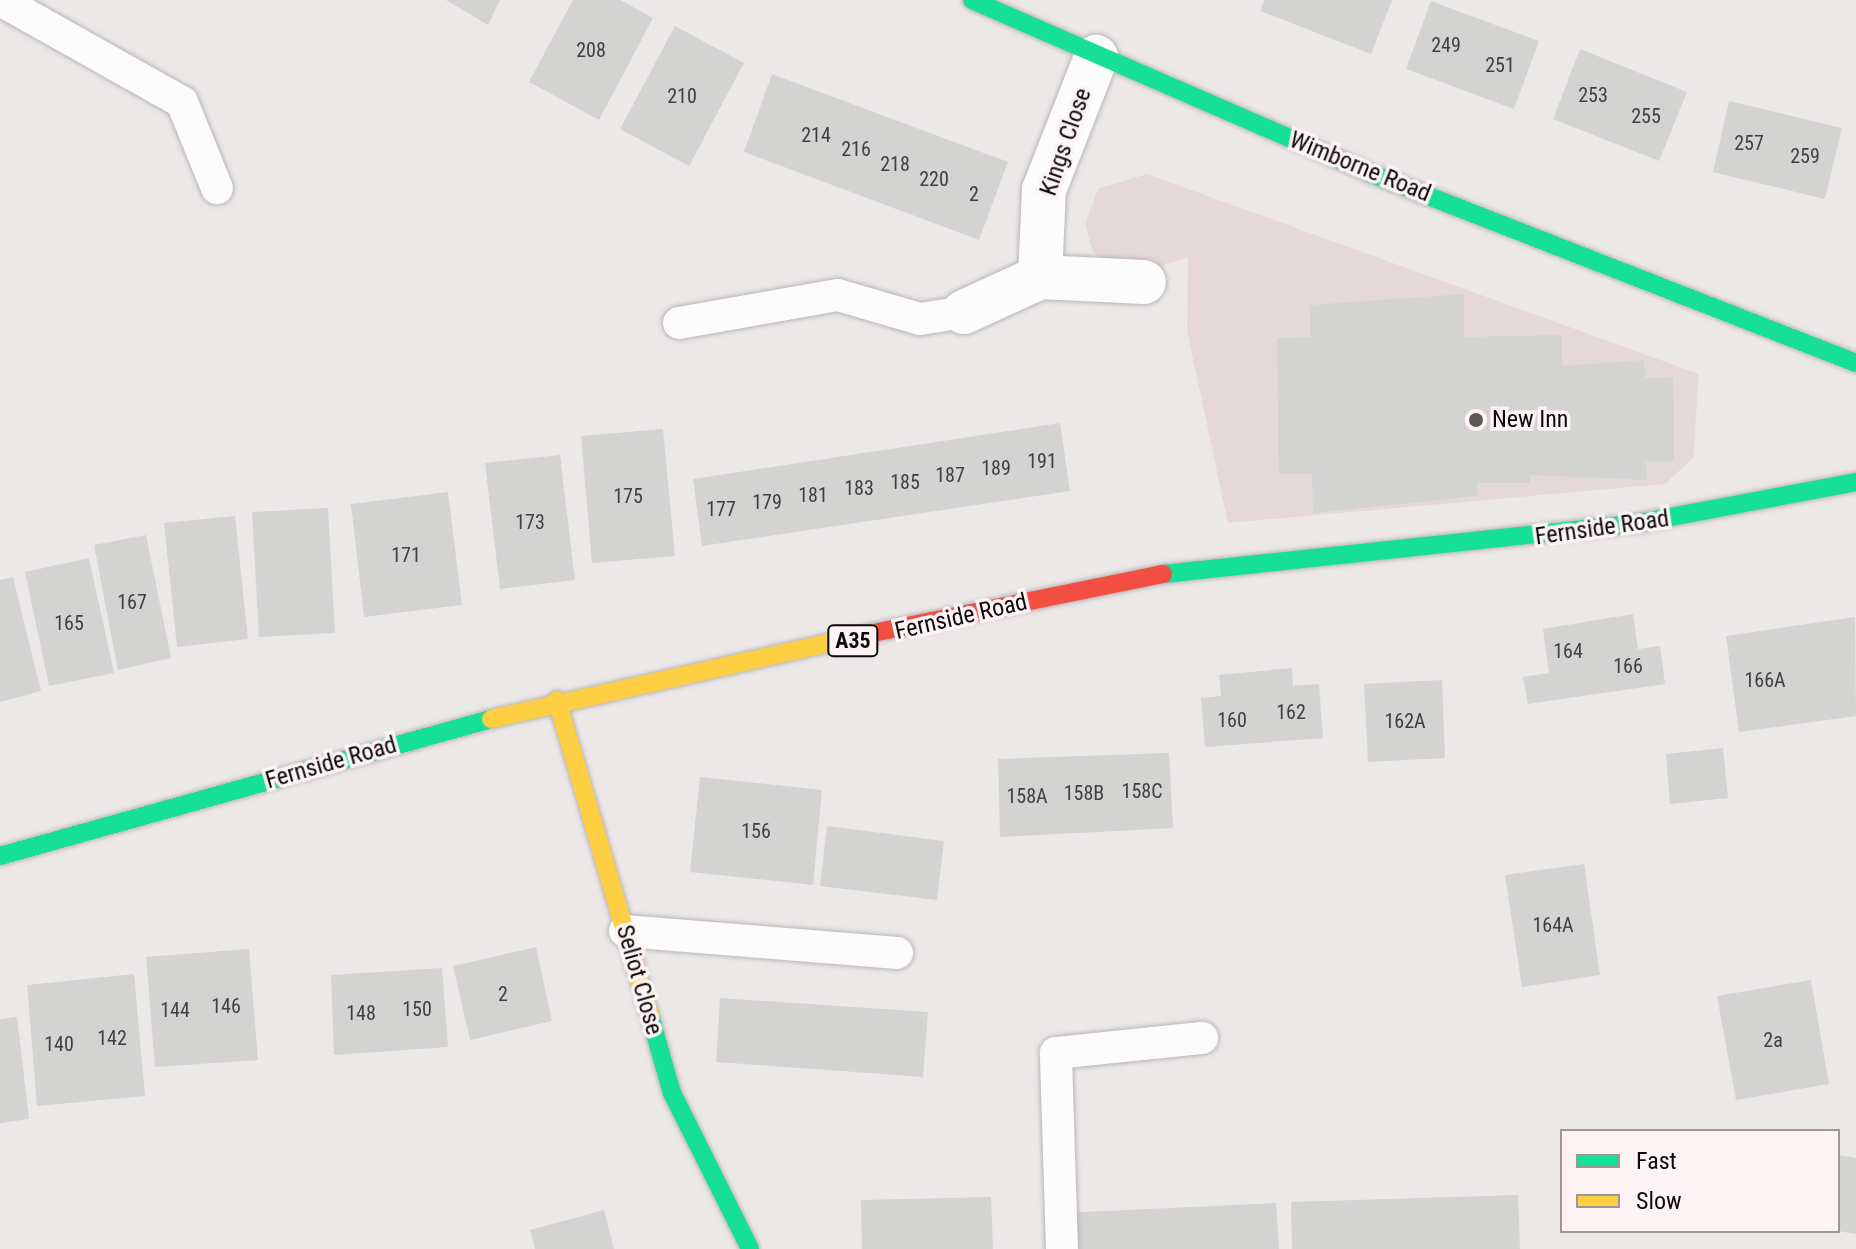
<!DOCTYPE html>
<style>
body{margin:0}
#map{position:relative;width:1856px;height:1249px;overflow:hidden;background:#ede8e8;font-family:"Roboto Condensed",sans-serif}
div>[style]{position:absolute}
.built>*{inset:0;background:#e5d8d9}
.building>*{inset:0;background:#d3d3d2}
.roads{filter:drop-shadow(0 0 2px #b9b6b6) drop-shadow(0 0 2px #b9b6b6)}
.lane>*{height:32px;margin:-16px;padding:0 16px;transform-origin:16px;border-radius:16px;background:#fcfcfc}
.street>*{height:44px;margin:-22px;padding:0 22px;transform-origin:22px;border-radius:22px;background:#fcfcfc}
.fast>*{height:18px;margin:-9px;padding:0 9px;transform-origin:9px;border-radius:9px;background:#16e098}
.slow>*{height:18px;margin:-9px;padding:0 9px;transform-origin:9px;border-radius:9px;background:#ffcf43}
.jam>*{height:18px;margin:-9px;padding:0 9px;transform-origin:9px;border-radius:9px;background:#f24e42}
.dots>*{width:22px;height:22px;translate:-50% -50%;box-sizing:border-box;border:4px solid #fdf3f4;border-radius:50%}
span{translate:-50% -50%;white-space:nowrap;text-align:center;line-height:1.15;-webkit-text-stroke:7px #fdf3f4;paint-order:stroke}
.number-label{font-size:20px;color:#403e3f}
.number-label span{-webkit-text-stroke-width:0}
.shield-label span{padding:2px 6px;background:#fdf3f4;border:2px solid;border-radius:6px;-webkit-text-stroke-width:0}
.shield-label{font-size:22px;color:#0d0a0b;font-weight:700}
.street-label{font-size:24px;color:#0d0a0b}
.poi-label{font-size:24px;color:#0d0a0b}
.left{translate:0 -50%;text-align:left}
.legend{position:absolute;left:1560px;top:1129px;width:280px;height:104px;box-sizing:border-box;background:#fdf3f4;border:2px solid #9d9697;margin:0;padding:10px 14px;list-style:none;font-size:24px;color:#0d0a0b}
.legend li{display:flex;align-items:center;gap:16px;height:40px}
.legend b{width:40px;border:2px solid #9d9697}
</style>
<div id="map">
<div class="built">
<i style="clip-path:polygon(1147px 174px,1699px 374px,1693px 458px,1665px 484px,1228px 523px,1187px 331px,1188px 257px,1148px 271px,1113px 267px,1093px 253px,1085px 224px,1098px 189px)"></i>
</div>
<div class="building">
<i style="clip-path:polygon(446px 0,500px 0,488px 25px)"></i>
<i style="clip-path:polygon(573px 0,620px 0,653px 18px,599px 120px,529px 82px)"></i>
<i style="clip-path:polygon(1264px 0,1392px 0,1371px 54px,1260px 11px)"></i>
<i style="clip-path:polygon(1431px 1px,1539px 41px,1514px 109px,1406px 69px)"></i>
<i style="clip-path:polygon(675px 26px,744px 63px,689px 166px,620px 129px)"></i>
<i style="clip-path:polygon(1580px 49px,1687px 92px,1659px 161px,1553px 119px)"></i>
<i style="clip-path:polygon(772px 74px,1008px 162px,979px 240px,744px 152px)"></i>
<i style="clip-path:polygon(1729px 101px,1842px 128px,1825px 199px,1713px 172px)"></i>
<i style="clip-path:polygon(1464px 294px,1464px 337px,1562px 335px,1562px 366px,1644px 360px,1645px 378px,1673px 377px,1674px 461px,1646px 462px,1647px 480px,1530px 475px,1530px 483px,1477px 483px,1477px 496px,1313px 513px,1312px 474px,1279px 474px,1277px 338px,1310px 337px,1310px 305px)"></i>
<i style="clip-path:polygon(1060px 423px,1070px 491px,702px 546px,693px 479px)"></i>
<i style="clip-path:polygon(663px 429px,675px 556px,592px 563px,581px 436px)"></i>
<i style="clip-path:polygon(560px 455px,575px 580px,500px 589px,485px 463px)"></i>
<i style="clip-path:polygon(448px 492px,462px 605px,364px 617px,351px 504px)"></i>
<i style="clip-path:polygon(328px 508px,335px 633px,259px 637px,252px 512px)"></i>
<i style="clip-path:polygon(235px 516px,248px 639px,177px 647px,164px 523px)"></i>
<i style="clip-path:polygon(146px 535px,171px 658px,118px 670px,94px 545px)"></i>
<i style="clip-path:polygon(89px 558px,114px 673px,49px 686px,25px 572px)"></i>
<i style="clip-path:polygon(13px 577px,41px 691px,0 702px,0 580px)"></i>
<i style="clip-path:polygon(1633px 614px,1638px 649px,1660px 646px,1665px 684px,1528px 704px,1523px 677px,1549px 673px,1543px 629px)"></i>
<i style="clip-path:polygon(1855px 617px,1856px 716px,1739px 732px,1726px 636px)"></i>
<i style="clip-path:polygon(1292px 668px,1293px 686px,1319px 684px,1323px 738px,1205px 747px,1201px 698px,1221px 696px,1219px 675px)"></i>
<i style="clip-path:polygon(1442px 680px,1445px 758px,1368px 762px,1364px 684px)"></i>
<i style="clip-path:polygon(1723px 748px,1728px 798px,1670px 804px,1666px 754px)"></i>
<i style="clip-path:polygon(1169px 753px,1173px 828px,1000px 837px,998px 759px)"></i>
<i style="clip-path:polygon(700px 777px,822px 790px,813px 885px,690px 872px)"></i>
<i style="clip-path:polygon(827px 826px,944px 841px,937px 900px,820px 886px)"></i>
<i style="clip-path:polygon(1584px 864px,1600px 975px,1522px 987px,1505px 875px)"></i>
<i style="clip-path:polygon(536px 947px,552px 1021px,470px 1040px,453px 966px)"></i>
<i style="clip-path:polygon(249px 949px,258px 1060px,155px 1067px,146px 957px)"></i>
<i style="clip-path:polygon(442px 968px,448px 1047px,334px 1055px,331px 975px)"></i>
<i style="clip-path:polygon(134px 974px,145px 1096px,37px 1106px,27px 985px)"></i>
<i style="clip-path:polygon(1811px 980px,1829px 1084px,1736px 1100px,1717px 996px)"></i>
<i style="clip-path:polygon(720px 998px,928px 1012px,923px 1077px,716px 1062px)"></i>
<i style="clip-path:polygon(17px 1017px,29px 1119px,0 1123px,0 1019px)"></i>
<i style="clip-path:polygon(1839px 1155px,1856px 1158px,1856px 1234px,1838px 1231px)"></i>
<i style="clip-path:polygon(1518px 1195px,1520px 1249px,1292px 1249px,1291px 1202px)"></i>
<i style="clip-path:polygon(991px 1197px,993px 1249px,862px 1249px,861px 1200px)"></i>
<i style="clip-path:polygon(1276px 1203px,1279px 1249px,1064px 1249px,1062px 1213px)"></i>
<i style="clip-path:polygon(604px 1210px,614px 1249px,535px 1249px,530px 1230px)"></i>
</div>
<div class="roads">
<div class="lane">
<i style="left:0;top:0;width:209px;rotate:29.3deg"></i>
<i style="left:182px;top:102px;width:93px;rotate:67.9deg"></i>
<i style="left:679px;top:323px;width:161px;rotate:-10deg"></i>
<i style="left:838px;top:295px;width:85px;rotate:16.3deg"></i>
<i style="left:920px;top:319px;width:45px;rotate:-9deg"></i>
<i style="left:625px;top:931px;width:273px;rotate:4.6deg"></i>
<i style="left:1062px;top:1249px;width:196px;rotate:-91.8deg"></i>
<i style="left:1056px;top:1053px;width:147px;rotate:-5.9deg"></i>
</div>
<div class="street">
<i style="left:1040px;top:277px;width:87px;rotate:-87.4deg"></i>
<i style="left:1044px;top:190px;width:143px;rotate:-68.6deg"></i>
<i style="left:964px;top:312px;width:84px;rotate:-24.7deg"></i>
<i style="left:1040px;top:277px;width:104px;rotate:2.8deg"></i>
</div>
<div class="fast">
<i style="left:972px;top:0;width:436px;rotate:23.5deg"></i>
<i style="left:1372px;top:174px;width:520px;rotate:21.33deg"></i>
<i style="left:1163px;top:574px;width:479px;rotate:-6.1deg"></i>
<i style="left:1639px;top:523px;width:221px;rotate:-10.7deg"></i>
<i style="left:0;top:856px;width:510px;rotate:-15.59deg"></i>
<i style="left:650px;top:1016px;width:80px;rotate:74.1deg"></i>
<i style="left:672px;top:1093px;width:174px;rotate:63.4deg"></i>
</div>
<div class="slow">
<i style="left:557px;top:700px;width:329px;rotate:73.6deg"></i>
<i style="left:491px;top:719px;width:397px;rotate:-12.7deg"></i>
</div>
<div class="jam">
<i style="left:878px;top:632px;width:291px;rotate:-11.5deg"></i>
</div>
</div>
<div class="dots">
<i style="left:1476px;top:420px;background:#5b5858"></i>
</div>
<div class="number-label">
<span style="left:1446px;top:45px">249</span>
<span style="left:591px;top:50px">208</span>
<span style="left:1500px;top:65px">251</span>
<span style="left:1593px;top:95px">253</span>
<span style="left:682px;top:96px">210</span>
<span style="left:1646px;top:116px">255</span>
<span style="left:816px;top:135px">214</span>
<span style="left:1749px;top:143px">257</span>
<span style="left:856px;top:149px">216</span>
<span style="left:1805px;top:156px">259</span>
<span style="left:895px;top:164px">218</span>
<span style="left:934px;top:179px">220</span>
<span style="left:974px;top:194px">2</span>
<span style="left:1042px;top:461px">191</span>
<span style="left:996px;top:468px">189</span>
<span style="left:950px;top:475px">187</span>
<span style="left:905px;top:482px">185</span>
<span style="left:859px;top:488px">183</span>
<span style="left:813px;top:495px">181</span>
<span style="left:628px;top:496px">175</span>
<span style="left:767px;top:502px">179</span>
<span style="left:721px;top:509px">177</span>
<span style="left:530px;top:522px">173</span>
<span style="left:406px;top:555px">171</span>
<span style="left:132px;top:602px">167</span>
<span style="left:69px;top:623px">165</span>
<span style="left:1568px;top:651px">164</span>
<span style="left:1628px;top:666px">166</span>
<span style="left:1765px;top:680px">166A</span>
<span style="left:1291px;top:712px">162</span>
<span style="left:1232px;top:720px">160</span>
<span style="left:1405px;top:721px">162A</span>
<span style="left:1142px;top:791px">158C</span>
<span style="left:1084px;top:793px">158B</span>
<span style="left:1027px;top:796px">158A</span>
<span style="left:756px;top:831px">156</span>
<span style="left:1553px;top:925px">164A</span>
<span style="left:503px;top:994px">2</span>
<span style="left:226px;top:1006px">146</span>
<span style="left:417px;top:1009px">150</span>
<span style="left:175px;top:1010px">144</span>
<span style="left:361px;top:1013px">148</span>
<span style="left:112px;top:1038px">142</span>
<span style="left:1773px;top:1040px">2a</span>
<span style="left:59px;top:1044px">140</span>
</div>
<div class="shield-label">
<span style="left:853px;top:641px">A35</span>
</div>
<div class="street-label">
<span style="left:1066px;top:142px;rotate:-71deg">Kings Close</span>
<span style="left:1360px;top:167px;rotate:22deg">Wimborne Road</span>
<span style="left:1602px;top:528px;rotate:-8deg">Fernside Road</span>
<span style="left:961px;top:617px;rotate:-13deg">Fernside Road</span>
<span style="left:331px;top:763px;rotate:-16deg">Fernside Road</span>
<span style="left:639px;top:980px;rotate:74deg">Seliot Close</span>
</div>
<div class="poi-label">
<span class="left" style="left:1492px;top:420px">New Inn</span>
</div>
<ul class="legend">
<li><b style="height:10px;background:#16e098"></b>Fast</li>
<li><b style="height:10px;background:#ffcf43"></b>Slow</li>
</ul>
</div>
